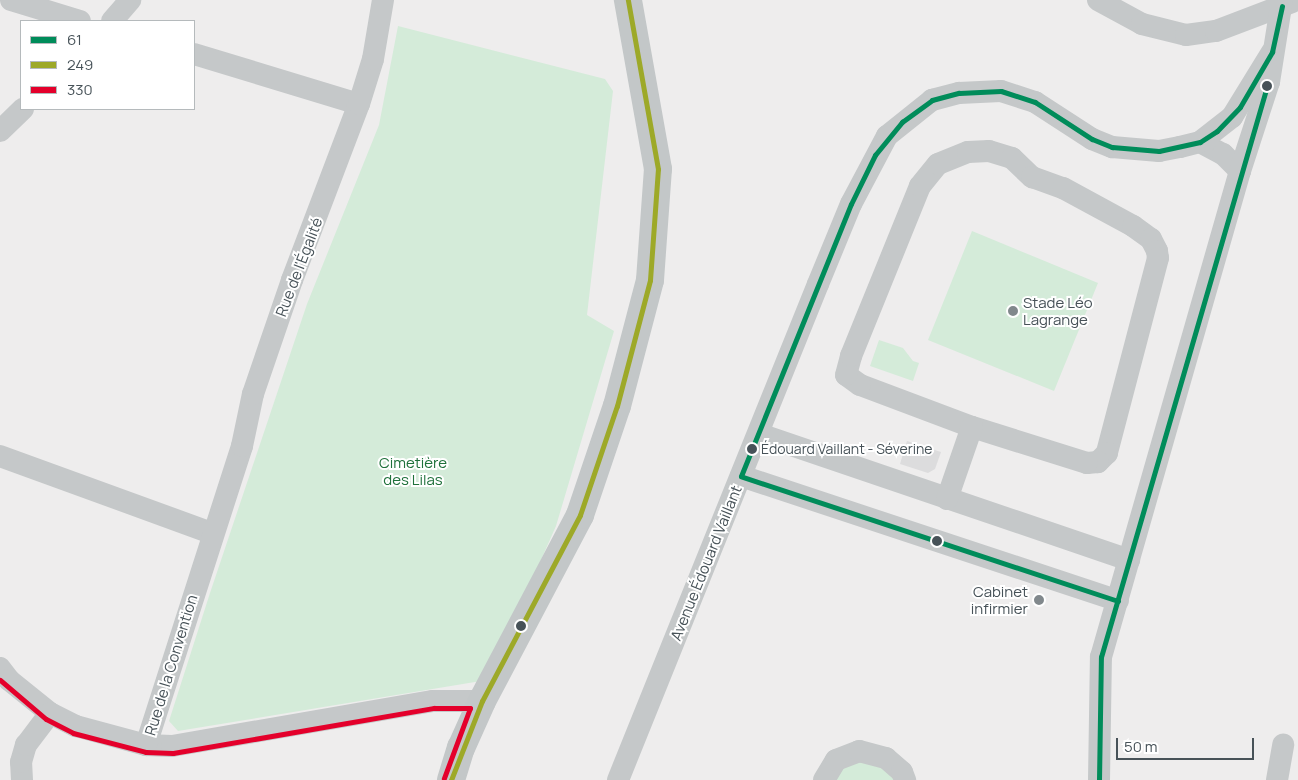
<!DOCTYPE html>
<meta charset="utf-8">
<style>
body{margin:0}
#map{position:relative;width:1298px;height:780px;overflow:hidden;background:#eeeded;font-family:Manrope,sans-serif}
div>[style]{position:absolute}
.education>*{inset:0;background:#dcdcdd}
.green>*{inset:0;background:#d4ebd9}
.minor>*{height:22px;margin:-11px;padding:0 11px;transform-origin:11px;border-radius:11px;background:#c5c8c9}
.major>*{height:28px;margin:-14px;padding:0 14px;transform-origin:14px;border-radius:14px;background:#c3c7c8}
.bus-1>*{height:5px;margin:-2.5px;padding:0 2.5px;transform-origin:2.5px;border-radius:2.5px;background:#008c5a}
.bus-2>*{height:5px;margin:-2.5px;padding:0 2.5px;transform-origin:2.5px;border-radius:2.5px;background:#9da928}
.bus-3>*{height:5px;margin:-2.5px;padding:0 2.5px;transform-origin:2.5px;border-radius:2.5px;background:#e4002b}
.dots>*{width:14px;height:14px;translate:-50% -50%;box-sizing:border-box;border:2px solid #fff;border-radius:50%}
span{translate:-50% -50%;white-space:nowrap;text-align:center;line-height:1.15;-webkit-text-stroke:4px #fff;paint-order:stroke}
.bus-label{font-size:14px;color:#475258}
.left{translate:0 -50%;text-align:left}
.street-label{font-size:15px;color:#475258}
.poi-label{font-size:15px;color:#475258}
.right{translate:-100% -50%;text-align:right}
.park-label{font-size:15px;color:#1f713b}
.legend{position:absolute;left:20px;top:20px;width:175px;height:90px;box-sizing:border-box;background:#fff;border:1px solid #b5babc;margin:0;padding:6px 9px;list-style:none;font-size:15px;color:#475258}
.legend li{display:flex;align-items:center;gap:10px;height:25px}
.legend b{width:25px;border:1px solid #b5babc}
.scale{position:absolute;left:1116px;top:738px;width:138px;height:22px;box-sizing:border-box;border:2px solid #475258;border-top:0;padding-left:6px;font-size:15px;line-height:18px;white-space:nowrap;color:#475258;-webkit-text-stroke:4px #fff;paint-order:stroke}
</style>
<div id="map">
<div class="education">
<i style="clip-path:polygon(907px 441px,941px 452px,935px 469px,928px 473px,900px 464px)"></i>
</div>
<div class="green">
<i style="clip-path:polygon(398px 26px,605px 79px,613px 91px,587px 315px,614px 331px,556px 526px,521px 605px,481px 681px,178px 731px,169px 721px,210px 593px,307px 304px,379px 125px)"></i>
<i style="clip-path:polygon(972px 231px,1098px 283px,1054px 391px,928px 340px)"></i>
<i style="clip-path:polygon(879px 340px,903px 348px,913px 361px,919px 363px,913px 381px,870px 366px)"></i>
<i style="clip-path:polygon(868px 758px,898px 780px,833px 780px,835px 767px)"></i>
</div>
<div class="minor">
<i style="left:11px;top:0;width:72px;rotate:16.9deg"></i>
<i style="left:1098px;top:0;width:50px;rotate:28.6deg"></i>
<i style="left:1142px;top:24px;width:45px;rotate:14deg"></i>
<i style="left:1186px;top:35px;width:30px;rotate:-8deg"></i>
<i style="left:1216px;top:31px;width:81px;rotate:-20.9deg"></i>
<i style="left:112px;top:21px;width:28px;rotate:-49deg"></i>
<i style="left:194px;top:54px;width:172px;rotate:16.9deg"></i>
<i style="left:0;top:131px;width:32px;rotate:-44deg"></i>
<i style="left:1200px;top:142px;width:26px;rotate:28deg"></i>
<i style="left:1223px;top:154px;width:24px;rotate:45deg"></i>
<i style="left:989px;top:151px;width:24px;rotate:17deg"></i>
<i style="left:1012px;top:158px;width:28px;rotate:44deg"></i>
<i style="left:1032px;top:177px;width:33px;rotate:20deg"></i>
<i style="left:1063px;top:188px;width:80px;rotate:28.5deg"></i>
<i style="left:1133px;top:226px;width:22px;rotate:36deg"></i>
<i style="left:1151px;top:239px;width:13px;rotate:63deg"></i>
<i style="left:1157px;top:251px;width:7px;rotate:82deg"></i>
<i style="left:1158px;top:258px;width:202px;rotate:104.7deg"></i>
<i style="left:1107px;top:453px;width:13px;rotate:135deg"></i>
<i style="left:1098px;top:462px;width:11px;rotate:175deg"></i>
<i style="left:1087px;top:463px;width:121px;rotate:-162.6deg"></i>
<i style="left:972px;top:427px;width:120px;rotate:-159.4deg"></i>
<i style="left:860px;top:385px;width:17px;rotate:-144deg"></i>
<i style="left:846px;top:375px;width:20px;rotate:-75deg"></i>
<i style="left:851px;top:356px;width:183px;rotate:-67.9deg"></i>
<i style="left:920px;top:186px;width:28px;rotate:-51deg"></i>
<i style="left:938px;top:164px;width:32px;rotate:-22deg"></i>
<i style="left:968px;top:152px;width:21px;rotate:-3deg"></i>
<i style="left:759px;top:434px;width:391px;rotate:18.8deg"></i>
<i style="left:0;top:456px;width:226px;rotate:20deg"></i>
<i style="left:741px;top:476px;width:397px;rotate:18.3deg"></i>
<i style="left:947px;top:499px;width:76px;rotate:-70.9deg"></i>
<i style="left:0;top:668px;width:15px;rotate:53deg"></i>
<i style="left:9px;top:680px;width:53px;rotate:38.8deg"></i>
<i style="left:50px;top:713px;width:29px;rotate:27deg"></i>
<i style="left:76px;top:726px;width:73px;rotate:15.2deg"></i>
<i style="left:146px;top:745px;width:26px;rotate:2deg"></i>
<i style="left:172px;top:746px;width:265px;rotate:-9.8deg"></i>
<i style="left:433px;top:701px;width:49px"></i>
<i style="left:146px;top:745px;width:314px;rotate:-72.2deg"></i>
<i style="left:242px;top:446px;width:53px;rotate:-78.1deg"></i>
<i style="left:253px;top:394px;width:120px;rotate:-71.1deg"></i>
<i style="left:292px;top:280px;width:188px;rotate:-69.2deg"></i>
<i style="left:359px;top:104px;width:47px;rotate:-72.7deg"></i>
<i style="left:373px;top:59px;width:60px;rotate:-80.4deg"></i>
<i style="left:22px;top:780px;width:18px;rotate:-93deg"></i>
<i style="left:21px;top:762px;width:18px;rotate:-74deg"></i>
<i style="left:26px;top:745px;width:40px;rotate:-53deg"></i>
<i style="left:618px;top:780px;width:535px;rotate:-68.04deg"></i>
<i style="left:818px;top:284px;width:87px;rotate:-67.6deg"></i>
<i style="left:851px;top:204px;width:77px;rotate:-62.1deg"></i>
<i style="left:887px;top:136px;width:58px;rotate:-38.7deg"></i>
<i style="left:932px;top:100px;width:28px;rotate:-15deg"></i>
<i style="left:959px;top:93px;width:42px;rotate:-2.7deg"></i>
<i style="left:1001px;top:91px;width:36px;rotate:18deg"></i>
<i style="left:1035px;top:102px;width:68px;rotate:33deg"></i>
<i style="left:1092px;top:139px;width:22px;rotate:22deg"></i>
<i style="left:1112px;top:147px;width:47px;rotate:4.9deg"></i>
<i style="left:1159px;top:151px;width:21px;rotate:-11deg"></i>
<i style="left:1180px;top:147px;width:21px;rotate:-14deg"></i>
<i style="left:1200px;top:142px;width:41px;rotate:-38deg"></i>
<i style="left:1232px;top:117px;width:76px;rotate:-58.4deg"></i>
<i style="left:824px;top:780px;width:23px;rotate:-59deg"></i>
<i style="left:836px;top:760px;width:25px;rotate:-21deg"></i>
<i style="left:859px;top:751px;width:28px;rotate:15deg"></i>
<i style="left:886px;top:758px;width:21px;rotate:41deg"></i>
<i style="left:902px;top:772px;width:9px;rotate:69deg"></i>
<i style="left:1099px;top:780px;width:123px;rotate:-89.1deg"></i>
<i style="left:1101px;top:657px;width:505px;rotate:-74.04deg"></i>
<i style="left:1240px;top:171px;width:94px;rotate:-72deg"></i>
<i style="left:1269px;top:82px;width:83px;rotate:-81deg"></i>
<i style="left:1277px;top:780px;width:36px;rotate:-80deg"></i>
</div>
<div class="major">
<i style="left:451px;top:780px;width:34px;rotate:-73deg"></i>
<i style="left:461px;top:748px;width:51px;rotate:-65.9deg"></i>
<i style="left:482px;top:701px;width:210px;rotate:-62.2deg"></i>
<i style="left:580px;top:515px;width:115px;rotate:-71.3deg"></i>
<i style="left:617px;top:406px;width:130px;rotate:-75.3deg"></i>
<i style="left:650px;top:280px;width:111px;rotate:-85.9deg"></i>
<i style="left:658px;top:169px;width:172px;rotate:-100.1deg"></i>
</div>
<div class="bus-1">
<i style="left:1118px;top:601px;width:397px;rotate:-161.7deg"></i>
<i style="left:741px;top:476px;width:293px;rotate:-68deg"></i>
<i style="left:851px;top:204px;width:55px;rotate:-63.9deg"></i>
<i style="left:875px;top:155px;width:43px;rotate:-50.7deg"></i>
<i style="left:902px;top:122px;width:37px;rotate:-36deg"></i>
<i style="left:932px;top:100px;width:28px;rotate:-15deg"></i>
<i style="left:959px;top:93px;width:42px;rotate:-2.7deg"></i>
<i style="left:1001px;top:91px;width:36px;rotate:18deg"></i>
<i style="left:1035px;top:102px;width:68px;rotate:33deg"></i>
<i style="left:1092px;top:139px;width:22px;rotate:22deg"></i>
<i style="left:1112px;top:147px;width:47px;rotate:4.9deg"></i>
<i style="left:1159px;top:151px;width:42px;rotate:-12.4deg"></i>
<i style="left:1200px;top:142px;width:20px;rotate:-33deg"></i>
<i style="left:1217px;top:131px;width:33px;rotate:-46deg"></i>
<i style="left:1240px;top:107px;width:64px;rotate:-59.8deg"></i>
<i style="left:1272px;top:52px;width:47px;rotate:-77.7deg"></i>
<i style="left:1099px;top:780px;width:123px;rotate:-89.1deg"></i>
<i style="left:1101px;top:657px;width:595px;rotate:-73.79deg"></i>
</div>
<div class="bus-2">
<i style="left:451px;top:780px;width:85px;rotate:-68.6deg"></i>
<i style="left:482px;top:701px;width:210px;rotate:-62.2deg"></i>
<i style="left:580px;top:515px;width:115px;rotate:-71.3deg"></i>
<i style="left:617px;top:406px;width:130px;rotate:-75.3deg"></i>
<i style="left:650px;top:280px;width:111px;rotate:-85.9deg"></i>
<i style="left:658px;top:169px;width:172px;rotate:-100.1deg"></i>
</div>
<div class="bus-3">
<i style="left:0;top:680px;width:60px;rotate:40.3deg"></i>
<i style="left:46px;top:719px;width:30px;rotate:27deg"></i>
<i style="left:73px;top:733px;width:75px;rotate:14.6deg"></i>
<i style="left:146px;top:752px;width:27px;rotate:2deg"></i>
<i style="left:173px;top:753px;width:265px;rotate:-9.8deg"></i>
<i style="left:434px;top:708px;width:36px"></i>
<i style="left:470px;top:708px;width:75px;rotate:110.4deg"></i>
</div>
<div class="dots">
<i style="left:1267px;top:86px;background:#475258"></i>
<i style="left:1013px;top:311px;background:#81888c"></i>
<i style="left:752px;top:449px;background:#475258"></i>
<i style="left:937px;top:541px;background:#475258"></i>
<i style="left:1039px;top:600px;background:#81888c"></i>
<i style="left:521px;top:626px;background:#475258"></i>
</div>
<div class="bus-label">
<span class="left" style="left:761px;top:449px">Édouard Vaillant - Séverine</span>
</div>
<div class="street-label">
<span style="left:299px;top:267px;rotate:-69deg">Rue de l'Égalité</span>
<span style="left:706px;top:563px;rotate:-68deg">Avenue Édouard Vaillant</span>
<span style="left:171px;top:665px;rotate:-73deg">Rue de la Convention</span>
</div>
<div class="poi-label">
<span class="left" style="left:1023px;top:311px">Stade Léo<br>Lagrange</span>
<span class="right" style="left:1028px;top:600px">Cabinet<br>infirmier</span>
</div>
<div class="park-label">
<span style="left:413px;top:471px">Cimetière<br>des Lilas</span>
</div>
<ul class="legend">
<li><b style="height:6px;background:#008c5a"></b>61</li>
<li><b style="height:6px;background:#9da928"></b>249</li>
<li><b style="height:6px;background:#e4002b"></b>330</li>
</ul>
<div class="scale">50 m</div>
</div>
